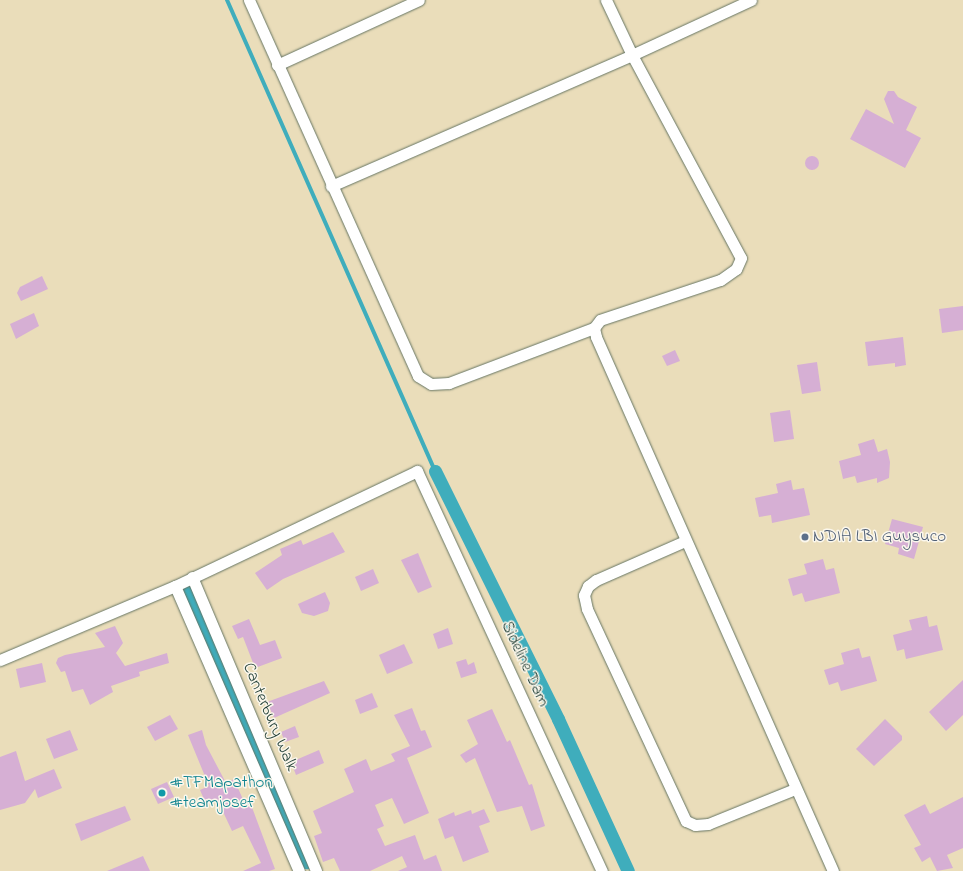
<!DOCTYPE html>
<style>
body{margin:0}
#map{position:relative;width:963px;height:871px;overflow:hidden;background:#eaddba;font-family:"Indie Flower",sans-serif}
div>[style]{position:absolute}
.stream>*{height:4px;margin:-2px;padding:0 2px;transform-origin:2px;border-radius:2px;background:#3fadbc}
.canal>*{height:13px;margin:-6.5px;padding:0 6.5px;transform-origin:6.5px;border-radius:6.5px;background:#3fadbc}
.building>*{inset:0;background:#d6afd4}
.round{border-radius:50%}
.roads{filter:drop-shadow(0 0 1px #667563) drop-shadow(0 0 1px #667563)}
.minor>*{height:11px;margin:-5.5px;padding:0 5.5px;transform-origin:5.5px;border-radius:5.5px;background:#fff}
.dots>*{width:11px;height:11px;translate:-50% -50%;box-sizing:border-box;border:2px solid #fbf7ec;border-radius:50%}
span{translate:-50% -50%;white-space:nowrap;text-align:center;line-height:1.15;-webkit-text-stroke:3px #fbf7ec;paint-order:stroke}
.service-label{font-size:17px;color:#4e5e75}
.left{translate:0 -50%;text-align:left}
.street-label{font-size:17px;color:#1f3d34}
.culture-label{font-size:17px;color:#0d838f}
</style>
<div id="map">
<div class="stream">
<i style="left:227px;top:0;width:515px;rotate:66.17deg"></i>
</div>
<div class="canal">
<i style="left:435px;top:471px;width:277px;rotate:63.6deg"></i>
<i style="left:558px;top:719px;width:167px;rotate:65.3deg"></i>
<i style="left:186px;top:583px;width:304px;rotate:66.7deg"></i>
</div>
<div class="building">
<i style="clip-path:polygon(888px 91px,894px 91px,898px 97px,917px 107px,906px 130px,921px 138px,905px 168px,850px 139px,866px 109px,894px 124px,884px 99px)"></i>
<i class="round" style="left:805px;top:156px;width:14px;height:14px"></i>
<i style="clip-path:polygon(42px 276px,48px 289px,21px 301px,17px 293px,20px 287px)"></i>
<i style="clip-path:polygon(963px 306px,963px 330px,942px 333px,939px 309px)"></i>
<i style="clip-path:polygon(34px 313px,39px 326px,16px 339px,10px 324px)"></i>
<i style="clip-path:polygon(903px 337px,906px 365px,895px 367px,895px 363px,868px 366px,865px 342px)"></i>
<i style="clip-path:polygon(675px 350px,680px 361px,667px 366px,662px 356px)"></i>
<i style="clip-path:polygon(817px 362px,821px 391px,802px 394px,797px 365px)"></i>
<i style="clip-path:polygon(790px 410px,794px 439px,774px 442px,770px 413px)"></i>
<i style="clip-path:polygon(874px 439px,878px 452px,887px 449px,890px 462px,889px 478px,877px 483px,877px 478px,857px 483px,855px 476px,843px 479px,839px 461px,861px 455px,858px 444px)"></i>
<i style="clip-path:polygon(791px 480px,793px 490px,804px 488px,810px 515px,772px 523px,771px 515px,759px 517px,755px 498px,778px 493px,776px 484px)"></i>
<i style="clip-path:polygon(892px 519px,923px 527px,914px 559px,898px 554px,899px 548px,885px 544px)"></i>
<i style="clip-path:polygon(333px 532px,345px 552px,283px 579px,267px 590px,255px 573px,282px 555px,280px 549px,301px 540px,303px 545px)"></i>
<i style="clip-path:polygon(418px 553px,432px 587px,418px 593px,401px 560px)"></i>
<i style="clip-path:polygon(823px 559px,826px 570px,834px 568px,840px 593px,805px 602px,802px 593px,793px 596px,788px 579px,807px 574px,804px 564px)"></i>
<i style="clip-path:polygon(373px 569px,379px 583px,361px 591px,355px 577px)"></i>
<i style="clip-path:polygon(325px 592px,330px 603px,328px 611px,314px 616px,302px 613px,298px 604px)"></i>
<i style="clip-path:polygon(927px 616px,929px 627px,937px 625px,943px 650px,906px 659px,904px 649px,897px 651px,893px 635px,912px 630px,909px 620px)"></i>
<i style="clip-path:polygon(249px 619px,260px 645px,275px 640px,282px 658px,255px 668px,243px 637px,238px 639px,232px 626px)"></i>
<i style="clip-path:polygon(115px 626px,123px 643px,116px 653px,125px 666px,167px 653px,169px 663px,139px 672px,140px 676px,111px 686px,113px 692px,90px 705px,83px 689px,72px 692px,65px 671px,61px 672px,56px 663px,58px 658px,65px 655px,105px 647px,95px 633px)"></i>
<i style="clip-path:polygon(448px 628px,453px 644px,438px 649px,433px 634px)"></i>
<i style="clip-path:polygon(404px 644px,413px 663px,387px 674px,379px 655px)"></i>
<i style="clip-path:polygon(859px 648px,862px 658px,870px 656px,877px 681px,841px 691px,838px 682px,829px 685px,824px 670px,844px 664px,841px 653px)"></i>
<i style="clip-path:polygon(466px 659px,468px 665px,474px 662px,477px 673px,461px 678px,456px 662px)"></i>
<i style="clip-path:polygon(42px 663px,46px 682px,20px 688px,16px 669px)"></i>
<i style="clip-path:polygon(963px 680px,963px 715px,946px 731px,929px 712px)"></i>
<i style="clip-path:polygon(324px 681px,330px 693px,274px 718px,267px 702px)"></i>
<i style="clip-path:polygon(372px 693px,378px 707px,360px 714px,355px 700px)"></i>
<i style="clip-path:polygon(412px 708px,421px 731px,425px 730px,432px 747px,407px 758px,429px 813px,404px 824px,392px 798px,375px 805px,384px 826px,377px 829px,385px 846px,415px 835px,424px 860px,436px 855px,442px 871px,398px 871px,407px 867px,402px 856px,370px 871px,340px 871px,334px 858px,323px 862px,314px 836px,322px 833px,313px 811px,354px 792px,344px 769px,366px 759px,371px 771px,395px 761px,391px 754px,410px 746px,394px 715px)"></i>
<i style="clip-path:polygon(492px 709px,507px 742px,510px 740px,529px 785px,532px 784px,545px 826px,531px 831px,522px 806px,497px 812px,475px 758px,466px 763px,460px 755px,478px 744px,467px 720px)"></i>
<i style="clip-path:polygon(170px 715px,178px 729px,155px 741px,147px 727px)"></i>
<i style="clip-path:polygon(885px 719px,902px 736px,902px 740px,874px 766px,856px 749px)"></i>
<i style="clip-path:polygon(295px 726px,299px 737px,285px 742px,281px 732px)"></i>
<i style="clip-path:polygon(70px 730px,78px 750px,54px 759px,46px 739px)"></i>
<i style="clip-path:polygon(202px 730px,206px 745px,226px 783px,234px 779px,245px 804px,250px 802px,275px 869px,269px 871px,243px 871px,261px 863px,243px 826px,232px 831px,217px 799px,206px 804px,200px 790px,209px 786px,188px 735px)"></i>
<i style="clip-path:polygon(319px 750px,324px 763px,296px 775px,291px 762px)"></i>
<i style="clip-path:polygon(16px 751px,25px 781px,54px 769px,62px 788px,38px 798px,35px 789px,25px 803px,0 810px,0 757px)"></i>
<i style="clip-path:polygon(167px 782px,174px 797px,158px 804px,151px 789px)"></i>
<i style="clip-path:polygon(963px 797px,963px 848px,947px 855px,953px 868px,937px 871px,930px 857px,922px 862px,914px 848px,921px 845px,904px 815px,925px 804px,930px 814px)"></i>
<i style="clip-path:polygon(125px 806px,131px 820px,81px 841px,75px 824px)"></i>
<i style="clip-path:polygon(484px 809px,490px 822px,479px 826px,489px 852px,463px 862px,453px 836px,445px 839px,438px 819px,454px 812px,455px 816px,471px 810px,472px 814px)"></i>
<i style="clip-path:polygon(143px 856px,150px 871px,107px 871px)"></i>
</div>
<div class="roads">
<div class="minor">
<i style="left:249px;top:0;width:412px;rotate:65.8deg"></i>
<i style="left:418px;top:376px;width:15px;rotate:32deg"></i>
<i style="left:431px;top:384px;width:18px;rotate:-3deg"></i>
<i style="left:449px;top:383px;width:155px;rotate:-20.8deg"></i>
<i style="left:606px;top:0;width:61px;rotate:64.7deg"></i>
<i style="left:632px;top:55px;width:230px;rotate:61.8deg"></i>
<i style="left:741px;top:258px;width:12px;rotate:114deg"></i>
<i style="left:736px;top:269px;width:19px;rotate:145deg"></i>
<i style="left:720px;top:280px;width:126px;rotate:161.6deg"></i>
<i style="left:600px;top:320px;width:10px;rotate:127deg"></i>
<i style="left:594px;top:328px;width:9px;rotate:77deg"></i>
<i style="left:596px;top:337px;width:584px;rotate:66.07deg"></i>
<i style="left:277px;top:65px;width:156px;rotate:-24.6deg"></i>
<i style="left:331px;top:186px;width:328px;rotate:-23.5deg"></i>
<i style="left:632px;top:55px;width:131px;rotate:-24.8deg"></i>
<i style="left:685px;top:541px;width:97px;rotate:156.3deg"></i>
<i style="left:596px;top:580px;width:10px;rotate:143deg"></i>
<i style="left:588px;top:586px;width:10px;rotate:114deg"></i>
<i style="left:584px;top:595px;width:14px;rotate:78deg"></i>
<i style="left:587px;top:609px;width:234px;rotate:65deg"></i>
<i style="left:686px;top:821px;width:10px;rotate:24deg"></i>
<i style="left:695px;top:825px;width:13px;rotate:-4deg"></i>
<i style="left:708px;top:824px;width:94px;rotate:-21.9deg"></i>
<i style="left:192px;top:577px;width:319px;rotate:67.1deg"></i>
<i style="left:175px;top:586px;width:311px;rotate:66.5deg"></i>
<i style="left:0;top:660px;width:190px;rotate:-22.9deg"></i>
<i style="left:175px;top:586px;width:268px;rotate:-25.4deg"></i>
<i style="left:417px;top:471px;width:441px;rotate:65.2deg"></i>
</div>
</div>
<div class="dots">
<i style="left:805px;top:537px;background:#5c6f8a"></i>
<i style="left:162px;top:793px;background:#0f9aa8"></i>
</div>
<div class="service-label">
<span class="left" style="left:813px;top:537px">NDIA LBI Guysuco</span>
</div>
<div class="street-label">
<span style="left:525px;top:664px;rotate:65deg">Sideline Dam</span>
<span style="left:270px;top:717px;rotate:67deg">Canterbury Walk</span>
</div>
<div class="culture-label">
<span class="left" style="left:170px;top:793px">#TFMapathon<br>#teamjosef</span>
</div>
</div>
